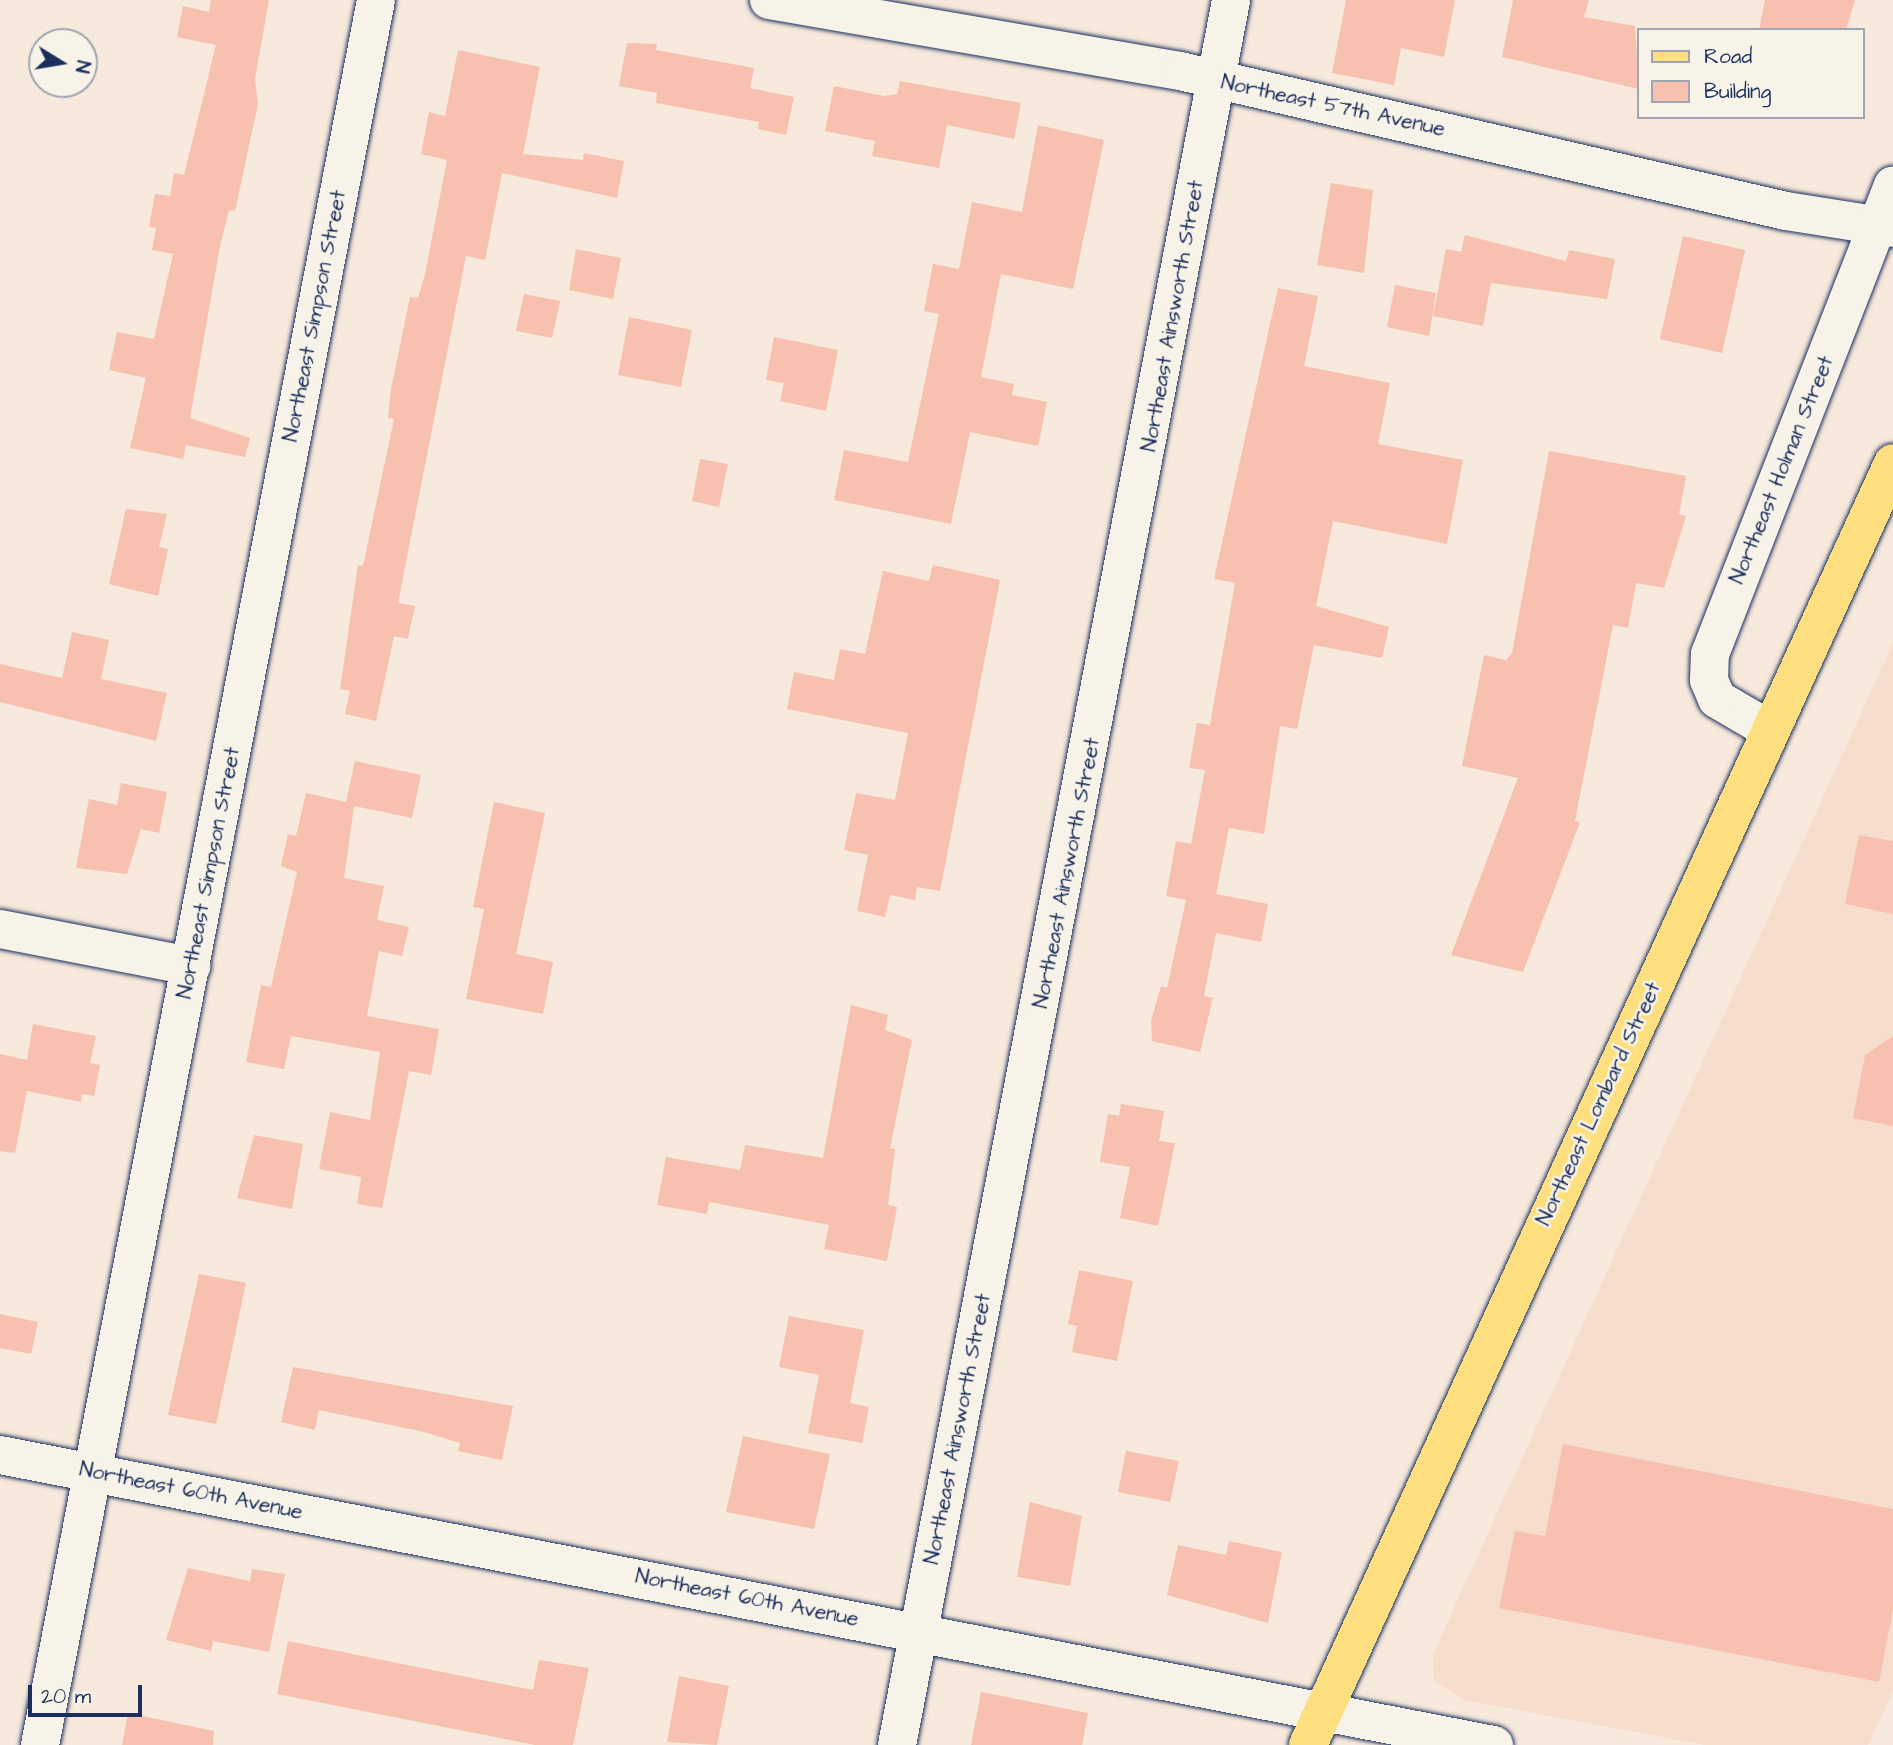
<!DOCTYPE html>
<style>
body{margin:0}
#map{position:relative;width:1893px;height:1745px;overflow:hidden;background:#f7e9dc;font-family:"Architects Daughter",sans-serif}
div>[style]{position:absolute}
.built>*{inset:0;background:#f7ddce}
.building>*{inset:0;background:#f8c0ae}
.roads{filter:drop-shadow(0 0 2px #1b2f5e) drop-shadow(0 0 2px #1b2f5e)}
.minor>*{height:38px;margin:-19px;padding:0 19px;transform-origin:19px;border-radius:19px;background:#f7f3e8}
.tertiary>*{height:38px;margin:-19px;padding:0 19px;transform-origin:19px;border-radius:19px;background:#f7f3e8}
.primary>*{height:38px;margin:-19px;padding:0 19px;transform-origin:19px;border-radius:19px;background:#fedf80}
span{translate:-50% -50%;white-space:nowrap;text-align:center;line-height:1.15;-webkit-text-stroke:5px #f7f3e8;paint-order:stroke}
.street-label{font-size:21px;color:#1b2f5e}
.legend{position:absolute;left:1637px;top:28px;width:228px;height:91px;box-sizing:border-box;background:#f7f3e8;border:2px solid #9fa5b1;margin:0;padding:9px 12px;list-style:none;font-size:21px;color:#1b2f5e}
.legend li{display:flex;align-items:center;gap:14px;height:35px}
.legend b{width:35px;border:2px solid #9fa5b1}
.north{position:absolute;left:28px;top:28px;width:70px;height:70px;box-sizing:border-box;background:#f7f3e8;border:2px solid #9fa5b1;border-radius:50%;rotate:101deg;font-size:19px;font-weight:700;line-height:28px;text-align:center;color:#1b2f5e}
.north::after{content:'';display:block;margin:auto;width:24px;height:32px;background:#1b2f5e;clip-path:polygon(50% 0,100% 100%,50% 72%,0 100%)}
.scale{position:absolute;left:28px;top:1685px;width:114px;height:32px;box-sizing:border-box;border:4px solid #1b2f5e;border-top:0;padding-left:9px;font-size:21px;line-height:24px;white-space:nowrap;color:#1b2f5e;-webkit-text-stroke:5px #f7f3e8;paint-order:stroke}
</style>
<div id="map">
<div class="built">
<i style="clip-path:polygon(1893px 643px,1893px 1691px,1868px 1745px,1706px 1745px,1464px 1700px,1434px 1681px,1433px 1654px)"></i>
</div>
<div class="building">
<i style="clip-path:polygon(211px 0,269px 0,255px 79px,258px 104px,235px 211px,229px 210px,220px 246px,190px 418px,250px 438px,245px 457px,186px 445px,183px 459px,130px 448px,146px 378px,109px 370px,117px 332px,154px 339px,173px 254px,152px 250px,156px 228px,149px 227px,155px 194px,170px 196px,174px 173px,184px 175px,216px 45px,177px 37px,183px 6px,209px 12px)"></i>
<i style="clip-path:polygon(1346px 0,1455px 0,1444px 57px,1401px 48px,1394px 85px,1332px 73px)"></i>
<i style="clip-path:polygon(1513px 0,1589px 0,1584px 17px,1635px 26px,1639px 89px,1502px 57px)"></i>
<i style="clip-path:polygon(1765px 0,1855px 0,1846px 30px,1759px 30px)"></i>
<i style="clip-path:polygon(627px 43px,657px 44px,656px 50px,754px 68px,750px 88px,794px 97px,786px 135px,758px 129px,759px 122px,656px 103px,657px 93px,619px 86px)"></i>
<i style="clip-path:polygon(458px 50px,540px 67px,523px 154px,583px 160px,584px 153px,624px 161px,617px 198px,502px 173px,485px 260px,466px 256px,398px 603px,415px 606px,408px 639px,394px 636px,376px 721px,345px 714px,350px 691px,340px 689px,358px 565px,363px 566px,394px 419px,388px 418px,391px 389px,410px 297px,418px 298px,425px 274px,447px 160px,421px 154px,429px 112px,445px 116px)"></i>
<i style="clip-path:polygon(900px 81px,1021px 103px,1014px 139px,947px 125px,939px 168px,872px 156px,875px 141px,825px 131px,834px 86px,884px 96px,897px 94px)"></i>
<i style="clip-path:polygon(1038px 125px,1104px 140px,1073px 289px,1001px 274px,981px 377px,1014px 384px,1012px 395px,1047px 402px,1038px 446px,970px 432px,951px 524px,834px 500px,844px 450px,908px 462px,939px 314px,924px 311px,933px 264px,959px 269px,972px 202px,1022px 212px)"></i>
<i style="clip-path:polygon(1331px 183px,1373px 190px,1364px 273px,1317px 265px)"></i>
<i style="clip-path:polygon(1465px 235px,1566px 261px,1569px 250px,1615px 259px,1607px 299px,1491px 283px,1483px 326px,1433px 316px,1446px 249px,1461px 252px)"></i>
<i style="clip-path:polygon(1683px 236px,1745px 250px,1722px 353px,1660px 339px)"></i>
<i style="clip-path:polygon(576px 249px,621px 258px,613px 299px,569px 290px)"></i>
<i style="clip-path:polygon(1395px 285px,1436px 293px,1429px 336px,1387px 327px)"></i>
<i style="clip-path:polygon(1278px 288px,1318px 296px,1304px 366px,1390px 383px,1378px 444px,1463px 460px,1447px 544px,1333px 521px,1316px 606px,1389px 627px,1382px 658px,1314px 645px,1297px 729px,1280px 726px,1264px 834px,1229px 828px,1216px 894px,1268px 904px,1261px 942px,1216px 933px,1204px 996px,1213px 998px,1200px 1052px,1152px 1041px,1151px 1021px,1161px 986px,1167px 988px,1186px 900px,1166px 896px,1176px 841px,1191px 844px,1205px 770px,1189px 768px,1197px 723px,1210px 725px,1235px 583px,1214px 579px)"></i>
<i style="clip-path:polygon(524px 294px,560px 301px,552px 338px,516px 331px)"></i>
<i style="clip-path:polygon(629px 317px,692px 330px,681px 387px,618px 375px)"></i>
<i style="clip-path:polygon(774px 337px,838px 350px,826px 411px,780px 401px,784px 383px,766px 380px)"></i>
<i style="clip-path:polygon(1549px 451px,1686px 476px,1679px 514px,1686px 516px,1664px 588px,1636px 583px,1628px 628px,1613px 625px,1575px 821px,1580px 822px,1523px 972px,1451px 955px,1518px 778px,1462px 766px,1484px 655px,1506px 660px,1512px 653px)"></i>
<i style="clip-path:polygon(700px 459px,728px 464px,719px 507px,692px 501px)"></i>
<i style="clip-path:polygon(126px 509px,167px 514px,159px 547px,168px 549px,158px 596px,109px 584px)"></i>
<i style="clip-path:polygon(933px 565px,1000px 580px,940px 891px,917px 887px,915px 900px,890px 895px,885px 917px,857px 911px,868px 855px,844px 850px,856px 793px,895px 800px,908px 733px,787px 709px,794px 672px,834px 680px,840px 649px,865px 654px,883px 571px,929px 581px)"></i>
<i style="clip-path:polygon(72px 632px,109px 640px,101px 679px,167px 693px,156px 741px,0 702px,0 664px,62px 678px)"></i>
<i style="clip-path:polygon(355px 761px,421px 775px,412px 818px,354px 806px,344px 878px,384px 886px,377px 920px,409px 927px,402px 956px,379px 951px,367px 1016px,439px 1029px,431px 1075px,409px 1071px,382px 1208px,357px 1204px,361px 1177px,319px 1169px,330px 1112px,370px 1120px,380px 1052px,291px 1036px,284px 1069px,246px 1062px,261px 985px,271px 987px,297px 872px,281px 866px,288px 834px,296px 836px,306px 793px,346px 802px)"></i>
<i style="clip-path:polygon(121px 783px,167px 792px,159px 833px,141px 829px,127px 874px,76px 868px,89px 799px,117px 805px)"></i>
<i style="clip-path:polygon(494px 802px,545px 813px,516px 954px,553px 962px,543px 1014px,466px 999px,484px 909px,473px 907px)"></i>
<i style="clip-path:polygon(1859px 835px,1893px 841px,1893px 914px,1845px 904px)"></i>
<i style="clip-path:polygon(851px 1005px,888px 1015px,885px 1030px,912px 1040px,890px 1148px,895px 1149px,888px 1205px,897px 1207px,887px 1261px,824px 1249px,829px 1225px,709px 1202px,707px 1214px,657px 1205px,666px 1157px,740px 1170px,745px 1145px,823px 1158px)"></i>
<i style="clip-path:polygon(33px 1024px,96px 1036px,90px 1063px,100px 1065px,94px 1096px,82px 1094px,81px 1102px,27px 1091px,15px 1153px,0 1151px,0 1054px,27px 1060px)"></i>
<i style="clip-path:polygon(1893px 1036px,1893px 1126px,1853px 1118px,1865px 1055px)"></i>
<i style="clip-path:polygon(1121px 1104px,1164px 1111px,1159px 1141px,1175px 1143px,1158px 1226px,1120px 1218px,1130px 1167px,1100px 1162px,1108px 1114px,1119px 1116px)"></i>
<i style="clip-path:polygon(254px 1135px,303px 1144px,292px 1209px,237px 1198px)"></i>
<i style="clip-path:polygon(1079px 1270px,1133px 1281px,1117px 1361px,1072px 1352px,1077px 1326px,1068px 1324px)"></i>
<i style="clip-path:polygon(199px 1274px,246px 1283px,216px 1424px,168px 1415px)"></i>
<i style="clip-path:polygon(0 1314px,38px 1322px,31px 1354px,0 1348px)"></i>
<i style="clip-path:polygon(789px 1316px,864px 1330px,850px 1403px,869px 1407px,862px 1443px,808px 1433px,819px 1375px,779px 1367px)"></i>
<i style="clip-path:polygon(293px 1367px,513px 1406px,502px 1460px,458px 1451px,460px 1443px,424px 1432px,319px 1410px,315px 1430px,281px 1422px)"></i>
<i style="clip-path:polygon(743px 1436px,830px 1454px,814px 1529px,726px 1512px)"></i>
<i style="clip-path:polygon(1563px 1444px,1893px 1509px,1893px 1610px,1879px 1682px,1499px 1608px,1515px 1531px,1545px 1536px)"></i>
<i style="clip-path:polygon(1126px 1451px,1179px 1461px,1170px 1502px,1118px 1492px)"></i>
<i style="clip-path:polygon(1030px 1502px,1082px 1516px,1070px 1586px,1017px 1577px)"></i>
<i style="clip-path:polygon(1229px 1541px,1282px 1552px,1268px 1623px,1167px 1595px,1178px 1545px,1226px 1555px)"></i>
<i style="clip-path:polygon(188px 1568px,250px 1581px,252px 1569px,285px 1574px,269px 1652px,213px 1641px,211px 1651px,166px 1640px)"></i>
<i style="clip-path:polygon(288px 1641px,533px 1690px,539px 1660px,589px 1668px,573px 1745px,535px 1745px,277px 1694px)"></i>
<i style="clip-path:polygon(679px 1676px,729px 1686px,717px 1745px,667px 1742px)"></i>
<i style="clip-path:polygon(981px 1692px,1088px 1713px,1082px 1745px,971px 1745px)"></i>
<i style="clip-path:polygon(128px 1713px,214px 1731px,213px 1745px,122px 1745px)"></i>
</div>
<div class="roads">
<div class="minor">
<i style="left:769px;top:0;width:417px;rotate:9.8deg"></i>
<i style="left:1180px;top:71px;width:622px;rotate:13.01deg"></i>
<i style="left:1786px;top:211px;width:108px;rotate:9deg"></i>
<i style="left:1770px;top:730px;width:61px;rotate:-149.7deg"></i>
<i style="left:1717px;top:699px;width:21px;rotate:-113deg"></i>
<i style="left:1709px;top:680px;width:26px;rotate:-88deg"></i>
<i style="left:1710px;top:654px;width:503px;rotate:-68.68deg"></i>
<i style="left:0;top:929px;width:195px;rotate:11deg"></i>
<i style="left:40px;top:1745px;width:1777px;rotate:-79.1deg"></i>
<i style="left:897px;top:1745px;width:1777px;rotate:-79.16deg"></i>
</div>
<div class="tertiary">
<i style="left:0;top:1455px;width:1522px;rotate:10.99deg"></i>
</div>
<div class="primary">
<i style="left:1308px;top:1745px;width:1409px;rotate:-65.47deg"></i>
</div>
</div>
<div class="street-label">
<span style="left:1333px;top:106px;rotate:12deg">Northeast 57th Avenue</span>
<span style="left:315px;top:316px;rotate:-79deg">Northeast Simpson Street</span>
<span style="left:1173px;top:316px;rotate:-80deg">Northeast Ainsworth Street</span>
<span style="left:1782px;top:470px;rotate:-68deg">Northeast Holman Street</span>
<span style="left:209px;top:873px;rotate:-79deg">Northeast Simpson Street</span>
<span style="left:1067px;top:873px;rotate:-79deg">Northeast Ainsworth Street</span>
<span style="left:1599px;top:1104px;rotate:-65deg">Northeast Lombard Street</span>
<span style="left:958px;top:1429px;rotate:-79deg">Northeast Ainsworth Street</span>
<span style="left:191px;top:1491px;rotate:11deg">Northeast 60th Avenue</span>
<span style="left:747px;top:1598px;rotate:11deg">Northeast 60th Avenue</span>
</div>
<ul class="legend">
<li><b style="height:9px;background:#fedf80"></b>Road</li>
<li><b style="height:19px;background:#f8c0ae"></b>Building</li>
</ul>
<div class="north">N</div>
<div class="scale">20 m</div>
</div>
